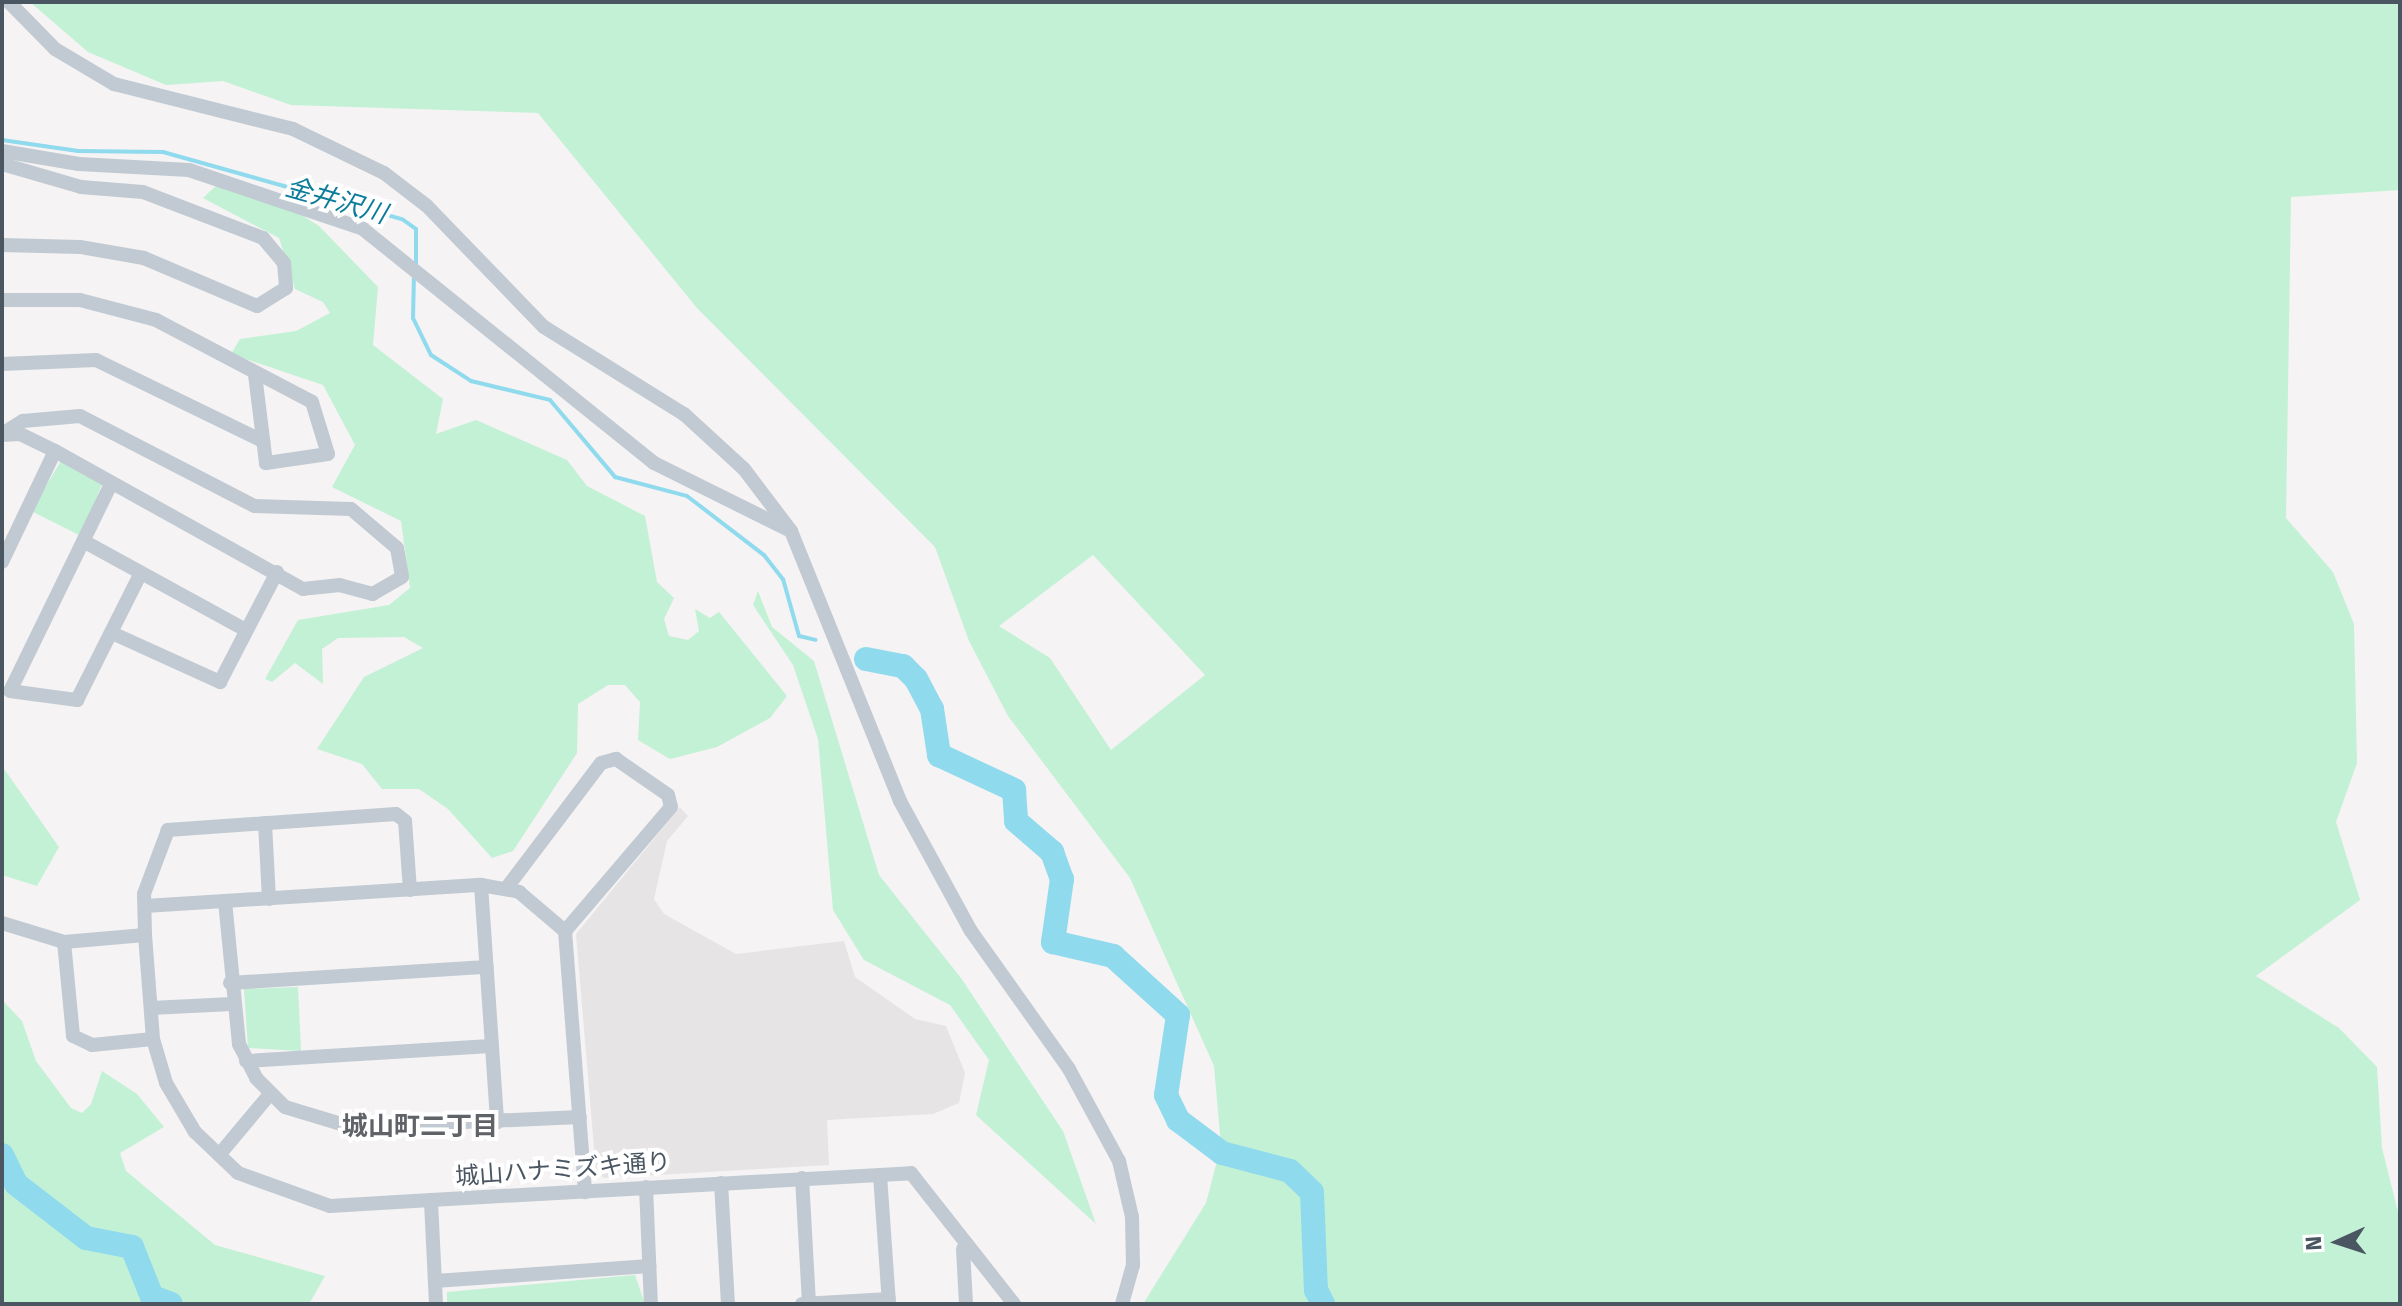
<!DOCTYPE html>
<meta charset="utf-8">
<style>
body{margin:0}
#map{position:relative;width:2402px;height:1306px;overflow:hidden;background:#f5f3f3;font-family:"Fira Sans","Noto Sans JP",sans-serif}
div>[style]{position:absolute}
.education>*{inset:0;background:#e6e4e5}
.green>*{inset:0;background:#c3f1d5}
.stream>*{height:4px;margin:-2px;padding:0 2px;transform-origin:2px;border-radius:2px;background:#90daee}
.river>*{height:24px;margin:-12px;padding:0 12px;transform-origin:12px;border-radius:12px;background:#90daee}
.minor>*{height:14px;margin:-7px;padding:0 7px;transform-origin:7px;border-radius:7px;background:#c1cad2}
span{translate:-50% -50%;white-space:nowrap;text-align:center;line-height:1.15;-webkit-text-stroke:8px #fff;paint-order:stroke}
.street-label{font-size:24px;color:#4a5661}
.water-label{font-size:26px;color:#0c7c9b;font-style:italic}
.neighbourhood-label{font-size:26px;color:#5f6368;font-weight:700}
.frame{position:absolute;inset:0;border:4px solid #4a5661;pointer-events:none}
.north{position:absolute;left:2298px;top:1202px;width:80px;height:80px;-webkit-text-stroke:6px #fff;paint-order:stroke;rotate:267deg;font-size:22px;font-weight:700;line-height:32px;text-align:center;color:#4a5661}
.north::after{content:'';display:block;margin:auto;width:28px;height:36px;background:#4a5661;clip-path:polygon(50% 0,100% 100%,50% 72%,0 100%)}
</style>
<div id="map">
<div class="education">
<i style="clip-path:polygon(680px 807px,688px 816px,667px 841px,654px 899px,664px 914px,736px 954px,844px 941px,855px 977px,915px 1019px,946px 1026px,965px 1073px,959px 1103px,933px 1114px,827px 1120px,829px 1165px,604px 1178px,596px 1171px,576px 934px)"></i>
</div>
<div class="green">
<i style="clip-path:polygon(evenodd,30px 2px,2400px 2px,2400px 190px,2291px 197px,2286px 518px,2333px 572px,2354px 624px,2357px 763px,2336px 822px,2360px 900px,2256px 976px,2339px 1028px,2377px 1067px,2382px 1148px,2400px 1220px,2400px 1304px,1143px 1304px,1206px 1203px,1221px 1146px,1214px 1066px,1130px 878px,1008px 716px,969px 641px,935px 547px,697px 308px,538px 113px,291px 105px,223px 81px,166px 85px,88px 52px,30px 2px,1093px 555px,1205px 675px,1111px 750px,1050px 658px,999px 626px,1093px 555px)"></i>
<i style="clip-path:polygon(220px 182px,281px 202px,319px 226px,378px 287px,373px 345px,443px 399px,436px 434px,476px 420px,567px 460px,587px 486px,645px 516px,657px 582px,674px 598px,664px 619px,669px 636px,688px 640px,699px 631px,695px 609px,710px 618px,719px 612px,787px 696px,770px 718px,717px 747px,670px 759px,638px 740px,640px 702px,625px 685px,608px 685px,578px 704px,577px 753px,513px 851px,492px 858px,448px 809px,419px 789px,382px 789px,362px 764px,317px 749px,364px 677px,423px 648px,404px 637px,338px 638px,322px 649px,323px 684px,295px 663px,272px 682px,265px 679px,298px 620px,389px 605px,410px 588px,401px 521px,332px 487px,355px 445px,323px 385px,231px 354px,240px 339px,296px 331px,330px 313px,323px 302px,295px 289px,279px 238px,203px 198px)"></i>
<i style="clip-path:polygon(61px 461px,102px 484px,81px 536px,31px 511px)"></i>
<i style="clip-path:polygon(758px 591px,772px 627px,814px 661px,879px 875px,961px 978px,1063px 1131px,1096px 1224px,976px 1115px,989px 1060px,950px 1005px,864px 960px,833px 910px,818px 739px,793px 665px,753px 605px)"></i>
<i style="clip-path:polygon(2px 766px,59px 847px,37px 886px,2px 875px)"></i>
<i style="clip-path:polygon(298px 987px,301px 1051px,248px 1048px,244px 989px)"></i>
<i style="clip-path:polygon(2px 1000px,22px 1021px,36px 1061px,71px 1108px,82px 1113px,91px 1104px,102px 1071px,137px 1094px,164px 1127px,120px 1153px,126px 1171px,215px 1245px,325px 1276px,309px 1304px,2px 1303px)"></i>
<i style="clip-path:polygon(635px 1275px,645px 1304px,447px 1304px,447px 1292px)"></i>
</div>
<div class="stream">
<i style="left:2px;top:140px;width:77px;rotate:8.2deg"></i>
<i style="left:78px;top:151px;width:85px;rotate:0.7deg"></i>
<i style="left:163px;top:152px;width:248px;rotate:15.7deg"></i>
<i style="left:402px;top:219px;width:17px;rotate:36deg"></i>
<i style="left:416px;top:229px;width:37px;rotate:90deg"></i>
<i style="left:414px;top:274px;width:44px;rotate:91.3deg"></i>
<i style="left:413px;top:318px;width:41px;rotate:64.1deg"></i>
<i style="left:431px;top:355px;width:48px;rotate:33deg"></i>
<i style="left:471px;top:381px;width:81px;rotate:13.5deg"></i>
<i style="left:550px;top:400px;width:101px;rotate:49.8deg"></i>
<i style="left:615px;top:477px;width:74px;rotate:14.8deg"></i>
<i style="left:687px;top:496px;width:97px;rotate:37.5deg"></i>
<i style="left:764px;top:555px;width:31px;rotate:52deg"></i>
<i style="left:783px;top:579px;width:59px;rotate:74.3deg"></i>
<i style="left:799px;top:636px;width:17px;rotate:13deg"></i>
</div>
<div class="river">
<i style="left:866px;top:659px;width:38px;rotate:11deg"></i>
<i style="left:903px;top:666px;width:18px;rotate:45deg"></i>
<i style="left:916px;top:679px;width:34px;rotate:62deg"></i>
<i style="left:932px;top:709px;width:47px;rotate:81.3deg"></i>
<i style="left:939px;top:755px;width:83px;rotate:25deg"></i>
<i style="left:1014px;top:790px;width:31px;rotate:86deg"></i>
<i style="left:1016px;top:821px;width:48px;rotate:40.7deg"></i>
<i style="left:1052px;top:852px;width:29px;rotate:70deg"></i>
<i style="left:1062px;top:879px;width:64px;rotate:98.1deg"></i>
<i style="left:1053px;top:942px;width:62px;rotate:13.1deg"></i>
<i style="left:1113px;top:956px;width:88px;rotate:42.2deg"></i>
<i style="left:1178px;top:1015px;width:81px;rotate:98.5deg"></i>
<i style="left:1166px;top:1095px;width:28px;rotate:64deg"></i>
<i style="left:1178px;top:1120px;width:55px;rotate:36.9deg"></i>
<i style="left:1222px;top:1153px;width:70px;rotate:14.8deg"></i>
<i style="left:1290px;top:1171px;width:30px;rotate:44deg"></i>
<i style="left:1312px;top:1192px;width:98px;rotate:87.7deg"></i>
<i style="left:1316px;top:1290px;width:16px;rotate:63deg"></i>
<i style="left:2px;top:1155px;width:32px;rotate:64deg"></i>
<i style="left:16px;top:1184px;width:88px;rotate:37.6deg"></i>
<i style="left:86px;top:1238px;width:47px;rotate:11.1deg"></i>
<i style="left:132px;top:1247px;width:54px;rotate:68.2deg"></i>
<i style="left:152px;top:1297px;width:20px;rotate:20deg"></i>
</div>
<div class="minor">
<i style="left:9px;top:2px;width:66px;rotate:45.6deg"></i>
<i style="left:55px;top:49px;width:69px;rotate:30.7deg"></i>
<i style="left:114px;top:84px;width:185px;rotate:14.1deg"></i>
<i style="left:293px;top:129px;width:101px;rotate:25.8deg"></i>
<i style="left:384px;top:173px;width:54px;rotate:37.5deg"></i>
<i style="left:427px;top:206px;width:168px;rotate:46deg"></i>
<i style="left:544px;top:327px;width:165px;rotate:31.9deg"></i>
<i style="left:684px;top:414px;width:81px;rotate:42.5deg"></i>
<i style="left:744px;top:469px;width:78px;rotate:52.8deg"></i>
<i style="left:791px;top:531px;width:291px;rotate:68deg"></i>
<i style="left:900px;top:801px;width:148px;rotate:61.4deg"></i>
<i style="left:971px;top:931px;width:169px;rotate:54.6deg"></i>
<i style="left:1069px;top:1069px;width:105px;rotate:61.5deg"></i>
<i style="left:1119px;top:1161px;width:57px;rotate:76.9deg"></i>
<i style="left:1132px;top:1217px;width:48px;rotate:88.8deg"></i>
<i style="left:1133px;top:1265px;width:41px;rotate:105.8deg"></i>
<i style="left:2px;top:151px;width:78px;rotate:9.6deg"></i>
<i style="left:79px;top:164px;width:110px;rotate:3.1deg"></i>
<i style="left:189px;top:170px;width:184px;rotate:18.7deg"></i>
<i style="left:363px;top:229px;width:373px;rotate:38.8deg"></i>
<i style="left:654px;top:463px;width:153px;rotate:26.4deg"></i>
<i style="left:2px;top:164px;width:82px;rotate:16.2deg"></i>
<i style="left:81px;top:187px;width:62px;rotate:4.6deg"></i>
<i style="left:143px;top:192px;width:129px;rotate:21deg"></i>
<i style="left:263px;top:238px;width:33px;rotate:50deg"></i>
<i style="left:284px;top:263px;width:25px;rotate:85deg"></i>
<i style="left:286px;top:288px;width:34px;rotate:148deg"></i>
<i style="left:257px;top:306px;width:123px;rotate:-157deg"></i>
<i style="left:144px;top:258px;width:65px;rotate:-170.2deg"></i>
<i style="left:80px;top:247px;width:78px;rotate:-178.5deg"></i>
<i style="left:2px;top:300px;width:78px"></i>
<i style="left:80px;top:300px;width:79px;rotate:14.7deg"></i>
<i style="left:156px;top:320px;width:176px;rotate:27.7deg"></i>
<i style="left:312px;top:402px;width:54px;rotate:72.9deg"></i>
<i style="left:328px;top:454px;width:63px;rotate:171.7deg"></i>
<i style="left:266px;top:463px;width:89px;rotate:-97.1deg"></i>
<i style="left:2px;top:364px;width:94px;rotate:-2.4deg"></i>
<i style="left:96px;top:360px;width:186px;rotate:25.9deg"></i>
<i style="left:2px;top:434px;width:25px;rotate:-32deg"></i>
<i style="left:23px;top:421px;width:57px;rotate:-5deg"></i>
<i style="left:80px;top:416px;width:196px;rotate:27.3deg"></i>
<i style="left:254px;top:506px;width:97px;rotate:1.8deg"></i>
<i style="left:351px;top:509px;width:60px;rotate:40.3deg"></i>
<i style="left:397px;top:548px;width:29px;rotate:80deg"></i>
<i style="left:402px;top:577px;width:34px;rotate:150deg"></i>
<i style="left:373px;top:594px;width:34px;rotate:-165deg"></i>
<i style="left:340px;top:585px;width:37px;rotate:174deg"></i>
<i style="left:303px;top:589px;width:284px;rotate:-150.9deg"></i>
<i style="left:55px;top:451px;width:39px;rotate:-154deg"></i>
<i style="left:20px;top:434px;width:18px;rotate:177deg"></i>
<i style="left:111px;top:484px;width:230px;rotate:116deg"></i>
<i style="left:10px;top:691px;width:68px;rotate:7.7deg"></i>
<i style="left:77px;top:700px;width:142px;rotate:-63.3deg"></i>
<i style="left:85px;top:542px;width:183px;rotate:28.7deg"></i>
<i style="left:2px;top:562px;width:123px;rotate:-64.5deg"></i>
<i style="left:112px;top:633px;width:119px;rotate:24.4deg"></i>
<i style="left:220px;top:682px;width:124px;rotate:-62.6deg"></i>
<i style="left:265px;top:823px;width:76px;rotate:87deg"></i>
<i style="left:481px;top:885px;width:238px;rotate:86.1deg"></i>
<i style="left:508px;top:886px;width:154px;rotate:-52.9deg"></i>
<i style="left:601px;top:763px;width:16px;rotate:-15deg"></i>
<i style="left:616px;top:759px;width:63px;rotate:34.7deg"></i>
<i style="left:668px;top:795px;width:12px;rotate:76deg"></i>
<i style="left:671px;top:807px;width:163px;rotate:130.5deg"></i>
<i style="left:410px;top:890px;width:69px;rotate:-94.1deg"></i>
<i style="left:405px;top:821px;width:11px;rotate:-142deg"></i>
<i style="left:396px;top:814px;width:229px;rotate:176deg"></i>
<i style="left:168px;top:830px;width:68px;rotate:110.6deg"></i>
<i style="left:144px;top:894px;width:41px;rotate:88.6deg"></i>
<i style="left:145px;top:935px;width:104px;rotate:85.6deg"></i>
<i style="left:153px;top:1039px;width:46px;rotate:73.5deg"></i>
<i style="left:166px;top:1083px;width:57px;rotate:59.4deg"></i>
<i style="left:195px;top:1132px;width:59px;rotate:43.6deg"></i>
<i style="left:238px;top:1173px;width:98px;rotate:19.7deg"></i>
<i style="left:330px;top:1206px;width:101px;rotate:-3.4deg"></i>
<i style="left:225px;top:901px;width:144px;rotate:84.4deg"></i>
<i style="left:239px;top:1044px;width:38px;rotate:63deg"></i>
<i style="left:256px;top:1078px;width:41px;rotate:45deg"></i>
<i style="left:285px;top:1107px;width:69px;rotate:16.9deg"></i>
<i style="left:351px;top:1127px;width:229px;rotate:-2.5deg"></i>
<i style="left:145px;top:906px;width:337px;rotate:-3.6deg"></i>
<i style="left:481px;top:885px;width:39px;rotate:10deg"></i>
<i style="left:519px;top:892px;width:60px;rotate:40.3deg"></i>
<i style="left:565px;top:931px;width:262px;rotate:85.6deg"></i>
<i style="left:2px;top:923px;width:65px;rotate:17deg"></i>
<i style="left:64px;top:942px;width:81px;rotate:-4.9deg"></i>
<i style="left:64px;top:942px;width:94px;rotate:84.5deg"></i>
<i style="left:73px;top:1036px;width:21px;rotate:25deg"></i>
<i style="left:92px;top:1045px;width:61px;rotate:-5.6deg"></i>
<i style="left:230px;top:983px;width:257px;rotate:-3.6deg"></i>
<i style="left:151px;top:1008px;width:81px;rotate:-2.8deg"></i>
<i style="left:246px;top:1061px;width:245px;rotate:-3.5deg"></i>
<i style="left:219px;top:1155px;width:80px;rotate:-50.1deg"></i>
<i style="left:880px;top:1175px;width:129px;rotate:86deg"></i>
<i style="left:802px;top:1178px;width:126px;rotate:86.8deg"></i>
<i style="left:721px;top:1183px;width:121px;rotate:86.7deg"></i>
<i style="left:646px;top:1187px;width:117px;rotate:87.6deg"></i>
<i style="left:963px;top:1249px;width:55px;rotate:86.9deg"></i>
<i style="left:435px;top:1281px;width:215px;rotate:-4deg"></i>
<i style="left:436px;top:1304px;width:104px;rotate:-92.8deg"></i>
<i style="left:431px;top:1200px;width:481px;rotate:-3.2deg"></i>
<i style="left:911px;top:1173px;width:167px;rotate:51.8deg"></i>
<i style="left:802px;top:1304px;width:87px;rotate:-3.3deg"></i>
</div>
<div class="street-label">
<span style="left:563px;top:1170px;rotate:-4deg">城山ハナミズキ通り</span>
</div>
<div class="water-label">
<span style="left:336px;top:201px;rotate:16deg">金井沢川</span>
</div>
<div class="neighbourhood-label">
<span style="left:420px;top:1127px">城山町二丁目</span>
</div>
<div class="frame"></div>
<div class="north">N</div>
</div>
